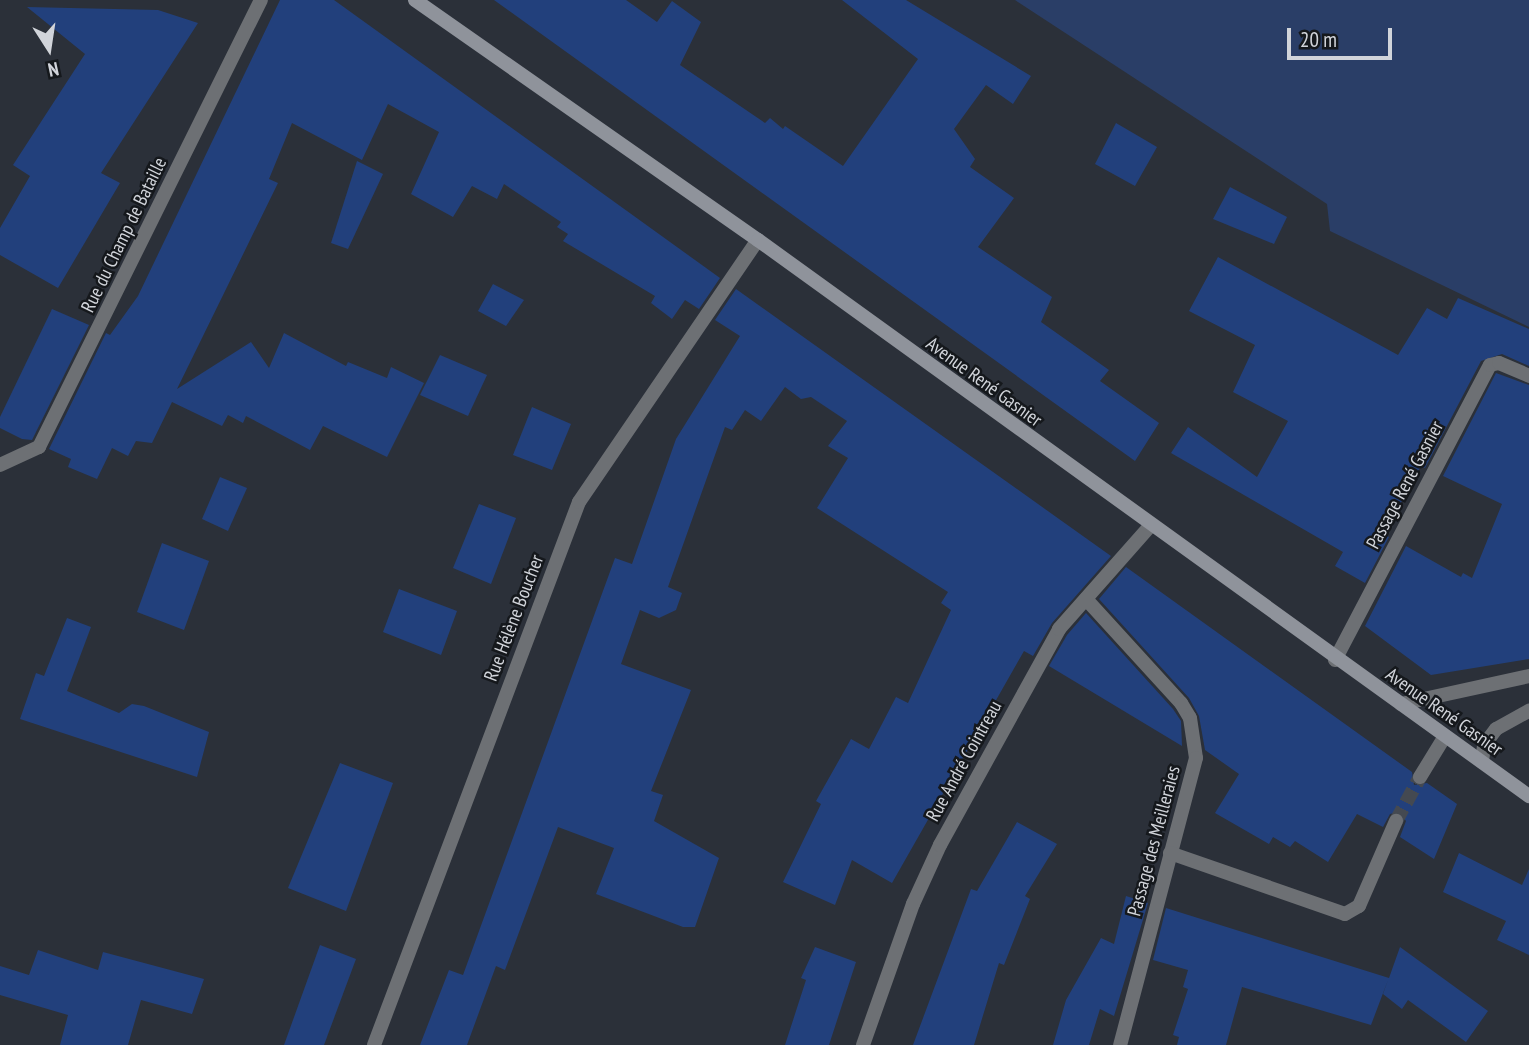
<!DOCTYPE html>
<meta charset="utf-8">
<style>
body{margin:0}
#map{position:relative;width:1529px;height:1045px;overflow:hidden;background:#2b3039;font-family:"PT Sans Narrow",sans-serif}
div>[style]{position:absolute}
.green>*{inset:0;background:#2a3e67}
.building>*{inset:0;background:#22407c}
.street-tunnel>*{height:14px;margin-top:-7px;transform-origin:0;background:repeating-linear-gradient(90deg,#444951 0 14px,transparent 0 21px)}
.lane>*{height:14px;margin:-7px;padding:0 7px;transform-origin:7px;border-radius:7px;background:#6d7074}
.street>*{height:14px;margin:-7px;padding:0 7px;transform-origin:7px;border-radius:7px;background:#6d7074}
.secondary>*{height:14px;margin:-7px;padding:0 7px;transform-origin:7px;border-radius:7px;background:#8f939b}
span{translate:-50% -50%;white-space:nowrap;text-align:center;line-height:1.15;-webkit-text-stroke:5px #15181c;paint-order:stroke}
.street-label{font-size:19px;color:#d1d4da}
.north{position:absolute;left:14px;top:14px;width:70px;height:70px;-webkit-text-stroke:5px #15181c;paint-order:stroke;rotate:168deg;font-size:19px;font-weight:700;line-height:28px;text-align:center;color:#d1d4da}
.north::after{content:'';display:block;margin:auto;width:24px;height:32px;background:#d1d4da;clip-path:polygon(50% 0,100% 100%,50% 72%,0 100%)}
.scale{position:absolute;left:1287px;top:28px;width:105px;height:32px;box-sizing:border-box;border:4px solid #d1d4da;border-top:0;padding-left:9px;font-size:21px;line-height:24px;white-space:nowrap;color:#d1d4da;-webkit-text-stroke:5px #15181c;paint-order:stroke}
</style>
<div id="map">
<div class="green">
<i style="clip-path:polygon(1015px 0,1529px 0,1529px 327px,1330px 231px,1327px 204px)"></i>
</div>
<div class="building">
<i style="clip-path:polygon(280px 0,334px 0,720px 278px,699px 309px,685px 300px,672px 319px,651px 303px,655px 296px,563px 241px,568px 234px,557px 227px,561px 222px,504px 184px,497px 199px,472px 186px,453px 217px,411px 194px,439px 132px,388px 104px,362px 160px,292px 123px,269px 179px,278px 183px,177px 389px,251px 342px,269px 368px,284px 333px,346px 366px,348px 362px,387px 378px,391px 367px,424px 383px,387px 457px,323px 426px,310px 450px,246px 416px,243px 423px,228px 415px,222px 426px,172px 402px,152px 443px,136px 441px,128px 456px,112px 448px,97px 479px,68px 467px,71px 459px,49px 449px,106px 333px,110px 335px,138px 296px)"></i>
<i style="clip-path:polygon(494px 0,626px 0,657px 22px,672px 1px,701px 22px,680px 65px,765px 123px,770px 118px,783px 129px,785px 126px,843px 166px,918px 59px,842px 0,906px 0,1031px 76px,1013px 104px,986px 85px,954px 129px,975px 159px,970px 167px,1014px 198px,978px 247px,1052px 297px,1041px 322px,1109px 370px,1100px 381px,1159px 423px,1135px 461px)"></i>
<i style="clip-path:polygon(27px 7px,158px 10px,198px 23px,101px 173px,120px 183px,58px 288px,0 255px,0 228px,30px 176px,13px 165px,85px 54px)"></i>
<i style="clip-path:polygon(1116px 123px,1157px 147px,1135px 186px,1095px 164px)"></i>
<i style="clip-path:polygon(357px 161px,383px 174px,348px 249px,331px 243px)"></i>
<i style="clip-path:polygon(1230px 187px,1287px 217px,1274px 244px,1213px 219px)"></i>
<i style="clip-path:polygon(1218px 257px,1398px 355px,1427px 308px,1447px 319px,1458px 298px,1529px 329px,1529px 366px,1502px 354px,1481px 361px,1425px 468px,1421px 466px,1384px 534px,1389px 537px,1365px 583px,1335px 566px,1343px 552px,1171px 453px,1188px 427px,1257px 477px,1288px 421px,1233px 392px,1255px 345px,1189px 311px)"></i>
<i style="clip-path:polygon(493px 284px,524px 300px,506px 326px,478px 311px)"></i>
<i style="clip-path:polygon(736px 289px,1111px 556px,1052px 623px,1033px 656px,1024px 651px,892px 883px,852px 860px,835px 905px,783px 882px,821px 804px,816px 801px,851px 739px,869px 749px,896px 697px,908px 703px,951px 610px,941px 603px,948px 592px,817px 508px,848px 458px,828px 446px,847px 421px,811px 397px,801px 399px,785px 387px,761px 421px,745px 410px,732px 430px,725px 427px,668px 587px,682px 593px,676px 610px,659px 618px,640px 610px,621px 664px,691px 690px,651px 791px,663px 795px,654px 821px,719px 858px,695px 927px,683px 927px,596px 894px,614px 848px,558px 827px,505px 970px,496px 966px,467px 1045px,420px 1045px,449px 970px,463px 975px,615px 558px,632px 564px,676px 439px,740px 336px,715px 320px)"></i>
<i style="clip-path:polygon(52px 309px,89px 325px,32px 440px,22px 439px,0 428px,0 417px)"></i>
<i style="clip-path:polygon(440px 355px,487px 375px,468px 416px,420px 395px)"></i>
<i style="clip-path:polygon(1496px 373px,1529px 385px,1529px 659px,1431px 675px,1365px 626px,1406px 546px,1461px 577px,1463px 573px,1472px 578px,1502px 504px,1443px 476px)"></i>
<i style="clip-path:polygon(532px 407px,571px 424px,552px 470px,513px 455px)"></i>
<i style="clip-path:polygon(220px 477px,247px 488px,228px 531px,202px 519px)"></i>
<i style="clip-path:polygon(479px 504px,516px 518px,491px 584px,453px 568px)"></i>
<i style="clip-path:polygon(162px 543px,209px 561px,184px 630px,137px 612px)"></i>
<i style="clip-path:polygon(1126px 567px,1412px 772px,1414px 785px,1427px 783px,1457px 804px,1434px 859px,1400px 837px,1406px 821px,1399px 812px,1390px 814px,1383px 827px,1357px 814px,1328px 862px,1295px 841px,1290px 847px,1273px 837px,1269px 844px,1215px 813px,1239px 774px,1205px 750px,1199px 716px,1189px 698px,1099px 599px)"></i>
<i style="clip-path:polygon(399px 589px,457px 611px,441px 655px,383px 632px)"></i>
<i style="clip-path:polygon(1086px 613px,1173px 709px,1181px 721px,1182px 746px,1049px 666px,1067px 635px)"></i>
<i style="clip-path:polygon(67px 618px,91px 627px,67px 691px,119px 713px,132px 704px,144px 706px,209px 732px,197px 777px,20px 719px,36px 673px,44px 676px)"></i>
<i style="clip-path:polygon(340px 763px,393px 783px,346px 911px,288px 888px)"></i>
<i style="clip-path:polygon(1017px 822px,1057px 844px,1025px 896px,1030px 899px,1004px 965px,999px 963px,974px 1045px,913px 1045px,971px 889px,977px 891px)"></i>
<i style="clip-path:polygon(1459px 853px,1522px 885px,1529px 869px,1529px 955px,1497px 940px,1506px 921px,1443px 892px)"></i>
<i style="clip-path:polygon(1126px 896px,1148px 903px,1114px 1016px,1100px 1009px,1089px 1045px,1053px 1045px,1066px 1000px,1101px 938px,1114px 944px)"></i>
<i style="clip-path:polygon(1166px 908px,1389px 978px,1400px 947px,1488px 1011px,1466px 1042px,1408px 1000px,1402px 1009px,1383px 994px,1388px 980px,1371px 1025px,1242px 987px,1226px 1045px,1177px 1045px,1179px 1037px,1173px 1035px,1188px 989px,1183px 987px,1188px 970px,1153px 960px)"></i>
<i style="clip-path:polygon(320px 945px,356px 959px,324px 1045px,284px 1045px)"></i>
<i style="clip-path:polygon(815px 947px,856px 962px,829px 1045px,785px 1045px,806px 980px,801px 978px)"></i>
<i style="clip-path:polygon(38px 950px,98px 970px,103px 952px,204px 979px,192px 1014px,141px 1000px,128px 1045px,60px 1045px,68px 1015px,0 995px,0 966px,29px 975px)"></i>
</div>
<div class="street-tunnel">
<i style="left:1396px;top:821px;width:50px;rotate:-61.4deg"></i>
</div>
<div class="lane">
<i style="left:1335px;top:660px;width:333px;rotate:-62.3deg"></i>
<i style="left:1490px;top:365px;width:9px;rotate:-13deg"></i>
<i style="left:1499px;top:363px;width:33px;rotate:23deg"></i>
</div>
<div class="street">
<i style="left:0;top:465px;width:43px;rotate:-24.8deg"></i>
<i style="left:39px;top:447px;width:499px;rotate:-63.6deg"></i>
<i style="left:1086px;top:599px;width:141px;rotate:47.6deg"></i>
<i style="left:1181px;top:703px;width:17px;rotate:59deg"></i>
<i style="left:1190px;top:718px;width:40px;rotate:81.5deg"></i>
<i style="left:1196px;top:758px;width:297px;rotate:104.8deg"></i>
<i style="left:1401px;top:704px;width:131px;rotate:-12.3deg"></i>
<i style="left:1482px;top:762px;width:17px;rotate:-83deg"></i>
<i style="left:1484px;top:745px;width:20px;rotate:-53deg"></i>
<i style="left:1496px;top:729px;width:38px;rotate:-29deg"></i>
<i style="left:1420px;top:777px;width:48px;rotate:-58.6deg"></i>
<i style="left:1170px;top:853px;width:185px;rotate:19.2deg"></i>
<i style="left:1345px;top:914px;width:16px;rotate:-30deg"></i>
<i style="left:1359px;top:906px;width:93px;rotate:-66.5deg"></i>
<i style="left:374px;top:1045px;width:580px;rotate:-69.32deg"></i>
<i style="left:579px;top:502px;width:317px;rotate:-55.7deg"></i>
<i style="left:863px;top:1045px;width:150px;rotate:-70.5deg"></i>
<i style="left:913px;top:904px;width:65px;rotate:-65.4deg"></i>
<i style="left:940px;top:845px;width:247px;rotate:-61.1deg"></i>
<i style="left:1059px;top:629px;width:139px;rotate:-48.5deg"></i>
</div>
<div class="secondary">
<i style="left:415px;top:0;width:419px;rotate:35deg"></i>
<i style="left:758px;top:240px;width:951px;rotate:35.8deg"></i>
</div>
<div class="street-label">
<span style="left:124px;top:235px;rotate:-64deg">Rue du Champ de Bataille</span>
<span style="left:984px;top:382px;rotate:36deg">Avenue René Gasnier</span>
<span style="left:1405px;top:485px;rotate:-62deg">Passage René Gasnier</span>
<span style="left:514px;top:618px;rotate:-69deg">Rue Hélène Boucher</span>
<span style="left:1444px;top:712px;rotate:35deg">Avenue René Gasnier</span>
<span style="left:964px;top:761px;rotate:-61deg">Rue André Cointreau</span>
<span style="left:1154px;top:841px;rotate:-75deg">Passage des Meilleraies</span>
</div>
<div class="north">N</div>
<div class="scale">20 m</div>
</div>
